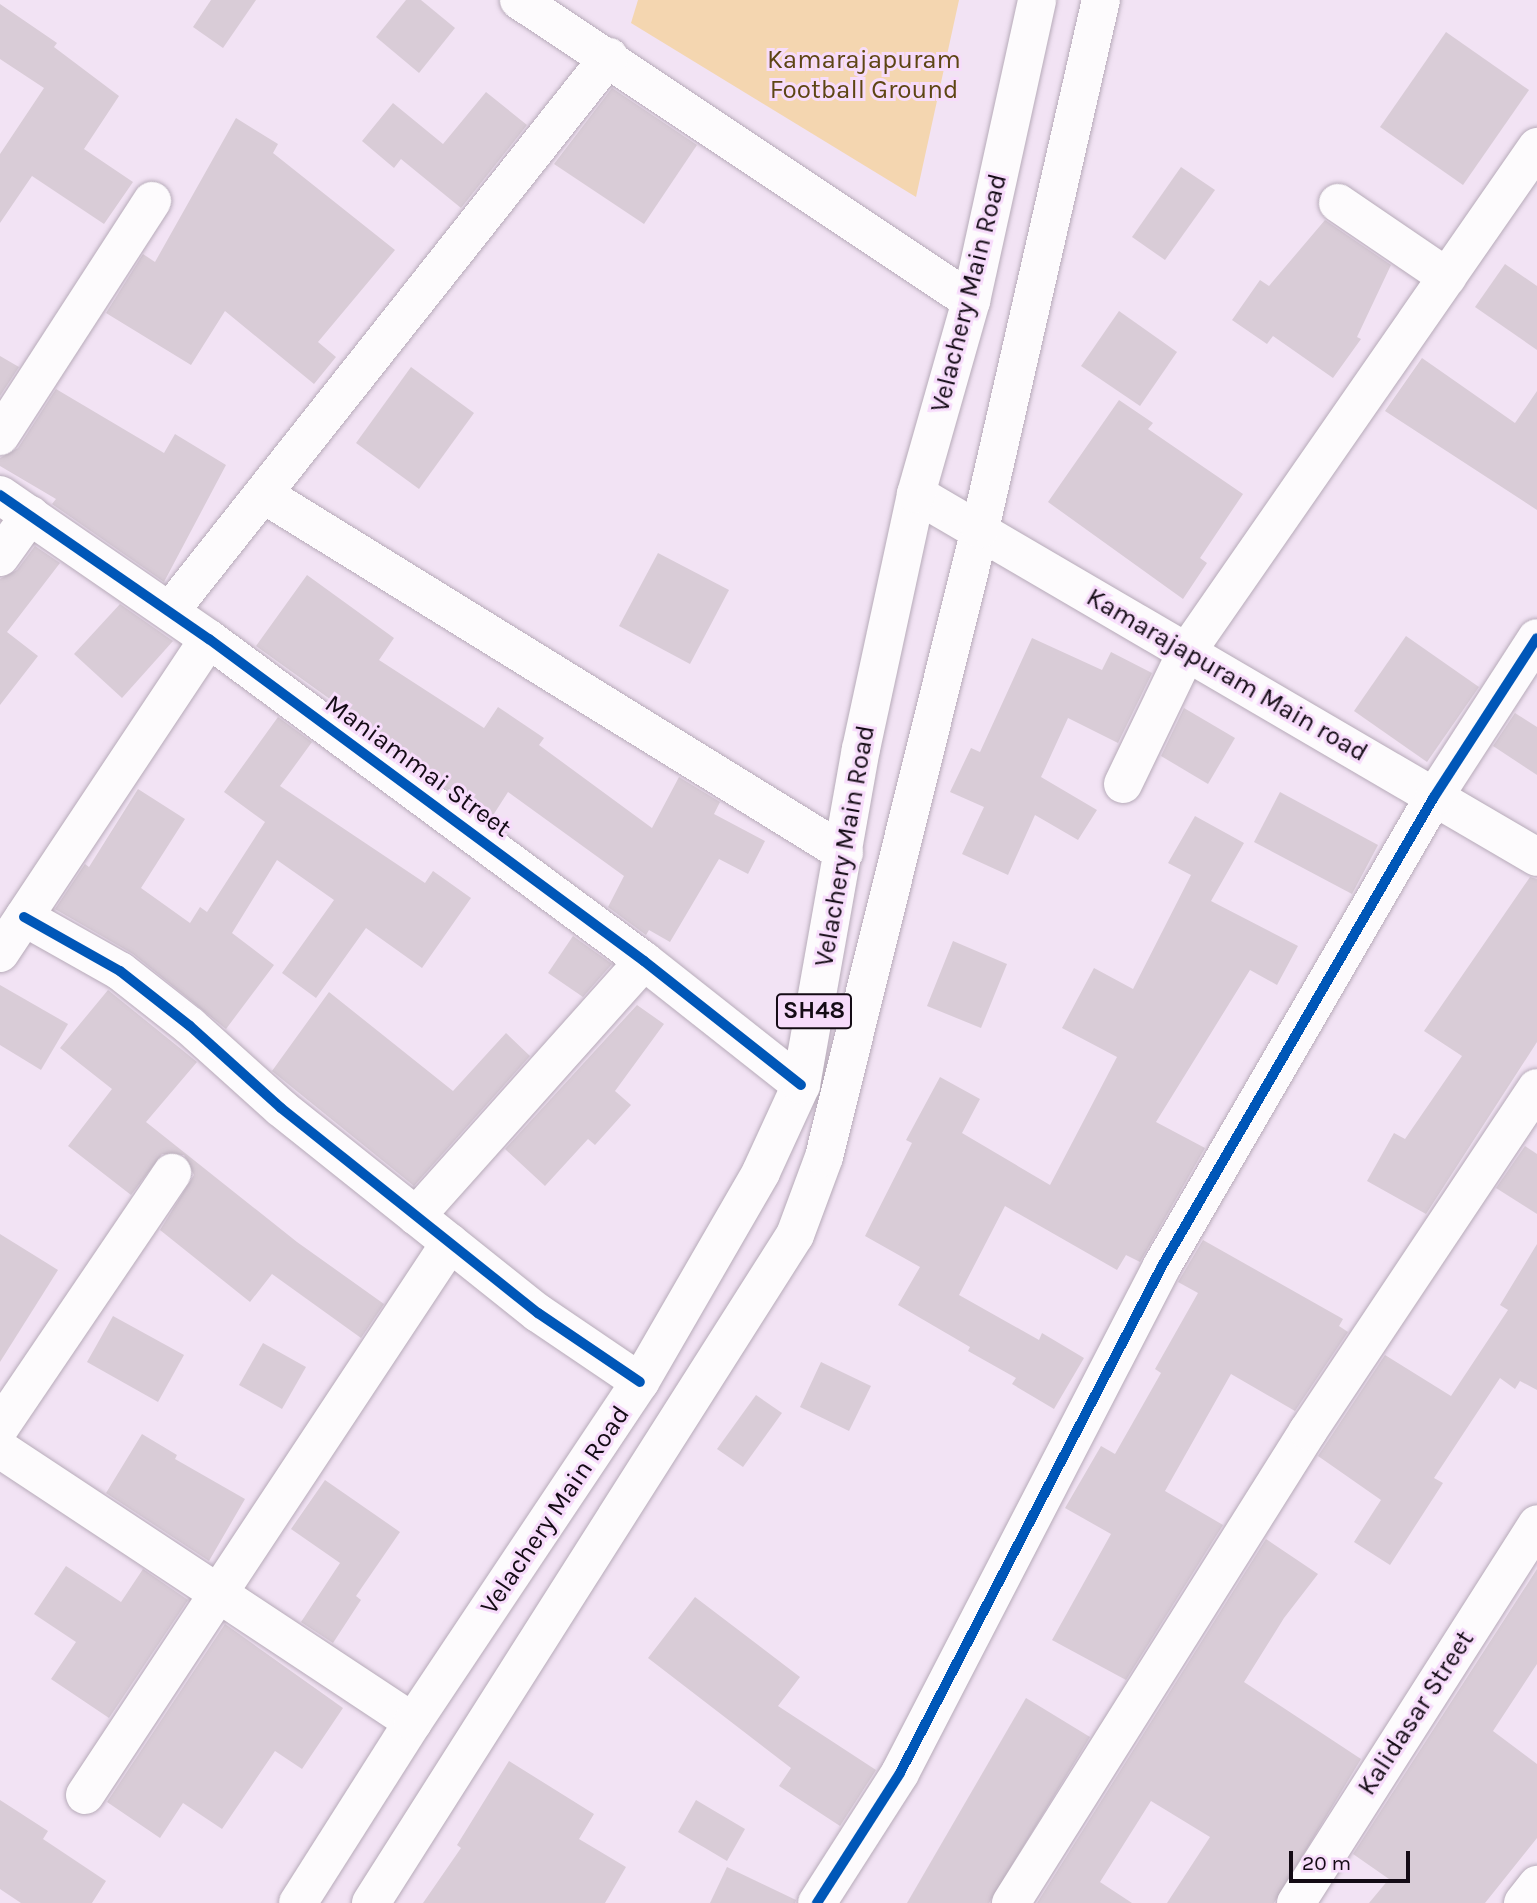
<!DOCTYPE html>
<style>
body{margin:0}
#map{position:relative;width:1537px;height:1903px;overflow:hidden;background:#f2e3f4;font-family:Karla,sans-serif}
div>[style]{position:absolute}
.green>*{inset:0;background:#f4d6b0}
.building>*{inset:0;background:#d9ccd7}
.roads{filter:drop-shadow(0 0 2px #b7abb9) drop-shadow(0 0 2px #b7abb9)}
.minor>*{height:38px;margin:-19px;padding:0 19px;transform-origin:19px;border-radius:19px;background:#fdfbfd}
.major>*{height:38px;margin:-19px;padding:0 19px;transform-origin:19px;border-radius:19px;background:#fdfbfd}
.cycleway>*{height:10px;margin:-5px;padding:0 5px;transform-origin:5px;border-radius:5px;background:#0057b8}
span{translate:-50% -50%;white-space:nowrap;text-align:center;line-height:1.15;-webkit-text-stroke:6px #f7dcfb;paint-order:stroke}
.shield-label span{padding:2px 5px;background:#f7dcfb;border:2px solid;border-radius:5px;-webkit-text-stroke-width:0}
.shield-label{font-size:24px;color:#140b15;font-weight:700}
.park-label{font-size:26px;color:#5d4514}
.street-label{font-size:26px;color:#140b15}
.scale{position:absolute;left:1289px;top:1851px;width:121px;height:32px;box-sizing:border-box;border:4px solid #140b15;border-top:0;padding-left:9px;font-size:21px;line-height:24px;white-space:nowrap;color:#140b15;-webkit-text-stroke:5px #f7dcfb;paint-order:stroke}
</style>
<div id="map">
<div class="green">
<i style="clip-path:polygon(638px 0,959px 0,916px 197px,631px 23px)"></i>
</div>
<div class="building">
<i style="clip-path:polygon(211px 0,256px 0,223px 48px,193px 27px)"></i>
<i style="clip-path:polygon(406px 0,421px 0,455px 28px,419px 73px,376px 37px)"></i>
<i style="clip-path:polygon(0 4px,57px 43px,54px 47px,119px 96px,84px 149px,133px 182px,104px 224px,32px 176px,0 223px,0 154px,44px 88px,0 59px)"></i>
<i style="clip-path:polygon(1446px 32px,1529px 90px,1463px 185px,1380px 127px)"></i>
<i style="clip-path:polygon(612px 88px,697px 145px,644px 224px,554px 164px)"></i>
<i style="clip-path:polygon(486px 92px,527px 125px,461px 208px,401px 159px,394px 168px,362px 141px,393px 103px,443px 144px)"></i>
<i style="clip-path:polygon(236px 118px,278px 144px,273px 153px,395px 250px,318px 342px,336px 357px,314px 384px,225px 311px,191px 365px,106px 313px,143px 254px,155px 262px)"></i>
<i style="clip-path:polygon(1181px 167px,1215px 190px,1165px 260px,1132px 237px)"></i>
<i style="clip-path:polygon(1325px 220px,1391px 265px,1357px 337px,1361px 339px,1333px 378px,1273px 336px,1267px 344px,1232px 320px,1260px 280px,1269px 286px)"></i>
<i style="clip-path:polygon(1505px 264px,1537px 286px,1537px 350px,1475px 307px)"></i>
<i style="clip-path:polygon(1119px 311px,1177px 352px,1140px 406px,1081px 366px)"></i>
<i style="clip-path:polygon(0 356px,19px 367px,0 396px)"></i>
<i style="clip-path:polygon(1422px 358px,1515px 423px,1537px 391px,1537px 510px,1385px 411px)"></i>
<i style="clip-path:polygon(411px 367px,474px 413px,419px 489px,356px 443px)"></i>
<i style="clip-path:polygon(56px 389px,164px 453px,175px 434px,226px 465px,164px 582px,52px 504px,56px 499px,0 466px,0 458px,18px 448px)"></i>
<i style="clip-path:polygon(1119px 400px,1153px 423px,1148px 429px,1243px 494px,1200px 558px,1207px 563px,1183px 599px,1048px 502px)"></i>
<i style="clip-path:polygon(35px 546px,60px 563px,7px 632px,38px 656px,0 705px,0 579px,17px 570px)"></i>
<i style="clip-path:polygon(658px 553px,729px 590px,690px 664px,619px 626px)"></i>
<i style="clip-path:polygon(307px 575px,394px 638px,379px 660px,484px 728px,498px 707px,544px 738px,539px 745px,652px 828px,679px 777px,720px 802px,714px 814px,765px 841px,748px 874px,719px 859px,670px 942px,649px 930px,646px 935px,608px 907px,624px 876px,508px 792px,490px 820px,445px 787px,447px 783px,256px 646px)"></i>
<i style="clip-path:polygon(120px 604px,173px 641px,122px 698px,74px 654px)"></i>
<i style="clip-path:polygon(1406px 636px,1479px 687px,1427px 762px,1354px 711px)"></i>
<i style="clip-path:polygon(1032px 638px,1102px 670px,1111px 652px,1152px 673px,1118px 743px,1068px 718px,1041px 777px,1097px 810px,1078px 840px,1035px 815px,1008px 875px,962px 854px,984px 807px,950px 792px,971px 748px,980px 752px)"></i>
<i style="clip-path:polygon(1184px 708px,1235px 738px,1208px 784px,1161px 756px)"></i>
<i style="clip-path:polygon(1515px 713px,1537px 727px,1537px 775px,1493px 746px)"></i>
<i style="clip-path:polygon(278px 717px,312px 742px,280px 786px,425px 883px,433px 871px,471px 898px,422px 968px,366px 928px,316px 998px,282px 973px,334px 900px,277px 860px,232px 933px,274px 965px,226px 1029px,133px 954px,55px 909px,85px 864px,89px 867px,138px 789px,185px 819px,141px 888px,190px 923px,200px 907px,207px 912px,265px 822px,224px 792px)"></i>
<i style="clip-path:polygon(1280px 792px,1378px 845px,1352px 894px,1254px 842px)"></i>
<i style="clip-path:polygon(1195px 816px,1244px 843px,1211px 901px,1298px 946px,1277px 985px,1250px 970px,1156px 1122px,1205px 1148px,1140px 1262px,1126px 1255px,1117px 1270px,1005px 1206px,959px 1295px,1039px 1340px,1042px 1333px,1084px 1358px,1054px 1409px,1012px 1384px,1016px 1378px,968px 1351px,970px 1347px,898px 1305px,920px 1267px,865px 1236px,912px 1143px,906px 1140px,940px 1077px,980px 1099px,962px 1133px,1050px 1185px,1117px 1057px,1062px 1028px,1094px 968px,1133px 989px,1191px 875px,1168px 863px)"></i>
<i style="clip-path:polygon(1530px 877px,1537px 879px,1537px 1042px,1426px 1214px,1367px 1181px,1394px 1133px,1405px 1139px,1462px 1056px,1424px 1031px)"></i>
<i style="clip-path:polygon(573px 936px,612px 964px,583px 997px,548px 973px)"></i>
<i style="clip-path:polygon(953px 941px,1007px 964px,981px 1028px,927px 1006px)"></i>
<i style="clip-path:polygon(0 985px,68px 1024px,41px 1070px,0 1045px)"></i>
<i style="clip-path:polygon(108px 990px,197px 1062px,146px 1122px,297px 1242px,384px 1304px,361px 1338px,272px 1274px,250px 1302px,160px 1230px,194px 1175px,184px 1155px,162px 1154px,131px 1195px,68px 1146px,112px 1089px,60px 1048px)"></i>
<i style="clip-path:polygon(329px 992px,453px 1091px,506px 1033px,530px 1056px,414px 1186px,272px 1071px)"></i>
<i style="clip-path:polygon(637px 1005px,664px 1024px,615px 1091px,631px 1105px,595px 1145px,588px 1139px,545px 1186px,505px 1149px)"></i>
<i style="clip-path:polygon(1525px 1146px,1537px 1154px,1537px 1214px,1496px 1188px)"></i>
<i style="clip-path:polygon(0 1234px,58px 1270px,0 1362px)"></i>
<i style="clip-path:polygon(1203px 1240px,1343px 1319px,1339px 1326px,1348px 1332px,1295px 1411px,1231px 1374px,1165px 1491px,1223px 1525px,1126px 1680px,1052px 1640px,1111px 1534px,1065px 1508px,1101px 1446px,1115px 1454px,1161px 1373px,1155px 1369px,1198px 1293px,1178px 1282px)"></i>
<i style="clip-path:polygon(1537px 1244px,1537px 1390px,1520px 1381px,1515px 1389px,1500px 1378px,1434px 1478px,1443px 1483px,1390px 1565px,1354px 1542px,1381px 1500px,1318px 1456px,1385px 1355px,1451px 1396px,1508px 1310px,1500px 1305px)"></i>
<i style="clip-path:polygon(113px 1316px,184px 1355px,158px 1402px,87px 1362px)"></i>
<i style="clip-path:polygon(263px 1343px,306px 1367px,282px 1409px,239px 1385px)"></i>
<i style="clip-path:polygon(821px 1362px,871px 1386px,849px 1431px,800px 1407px)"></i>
<i style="clip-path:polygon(756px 1395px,782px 1413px,743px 1467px,717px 1449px)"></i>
<i style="clip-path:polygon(142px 1434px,177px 1455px,175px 1459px,245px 1499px,209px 1561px,106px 1493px)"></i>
<i style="clip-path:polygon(325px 1480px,400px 1532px,356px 1596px,361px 1600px,333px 1643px,301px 1622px,340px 1563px,291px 1529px)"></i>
<i style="clip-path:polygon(1266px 1539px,1318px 1574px,1284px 1618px,1244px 1682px,1361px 1759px,1274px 1903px,1167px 1903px,1210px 1837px,1151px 1801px,1100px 1882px,1132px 1903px,1037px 1903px)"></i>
<i style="clip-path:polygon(66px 1566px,121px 1602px,143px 1569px,188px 1600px,109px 1718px,51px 1679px,76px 1642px,34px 1614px)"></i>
<i style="clip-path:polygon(1537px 1569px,1537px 1664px,1493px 1731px,1537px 1764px,1537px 1838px,1485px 1903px,1369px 1903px,1389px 1879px,1353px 1854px)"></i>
<i style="clip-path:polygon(695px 1597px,800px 1677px,778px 1706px,876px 1770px,840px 1826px,779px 1786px,791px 1768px,648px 1658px)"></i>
<i style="clip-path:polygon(225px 1624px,343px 1708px,302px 1769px,275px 1751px,222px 1829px,183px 1803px,160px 1838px,107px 1802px)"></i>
<i style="clip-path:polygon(1026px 1698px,1090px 1737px,989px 1903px,907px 1903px)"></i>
<i style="clip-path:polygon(509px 1761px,594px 1814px,579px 1839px,626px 1867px,605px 1903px,423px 1903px,461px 1848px,457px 1845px)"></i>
<i style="clip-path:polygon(0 1800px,48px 1831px,43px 1839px,106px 1881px,92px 1903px,21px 1903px,0 1889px)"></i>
<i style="clip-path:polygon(696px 1800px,745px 1829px,727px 1861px,678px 1832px)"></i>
<i style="clip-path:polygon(727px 1867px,796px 1900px,795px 1903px,710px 1903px)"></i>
</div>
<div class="roads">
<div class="minor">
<i style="left:519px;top:0;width:543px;rotate:33.66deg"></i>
<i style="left:1338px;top:203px;width:132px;rotate:34.2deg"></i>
<i style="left:0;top:436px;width:280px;rotate:-57.1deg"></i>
<i style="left:263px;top:494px;width:683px;rotate:31.71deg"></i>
<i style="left:916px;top:494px;width:719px;rotate:30.31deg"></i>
<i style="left:0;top:495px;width:254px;rotate:34.6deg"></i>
<i style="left:209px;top:639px;width:541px;rotate:36.51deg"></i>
<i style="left:644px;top:961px;width:200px;rotate:38.3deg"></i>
<i style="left:0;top:557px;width:52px;rotate:-54.5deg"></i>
<i style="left:170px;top:611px;width:707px;rotate:-51.61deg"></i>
<i style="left:1123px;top:784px;width:145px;rotate:-64.3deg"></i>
<i style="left:1186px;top:653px;width:616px;rotate:-55.25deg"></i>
<i style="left:24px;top:917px;width:110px;rotate:29.4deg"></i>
<i style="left:120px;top:971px;width:89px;rotate:38.2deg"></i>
<i style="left:190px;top:1026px;width:122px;rotate:42deg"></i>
<i style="left:281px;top:1108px;width:329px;rotate:38.6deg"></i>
<i style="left:538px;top:1313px;width:123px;rotate:34.1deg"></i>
<i style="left:0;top:953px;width:377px;rotate:-56.4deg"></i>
<i style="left:416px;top:1216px;width:342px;rotate:-48.2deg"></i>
<i style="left:0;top:1427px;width:307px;rotate:-55.9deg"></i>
<i style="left:0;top:1449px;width:495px;rotate:33.5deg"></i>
<i style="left:85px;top:1795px;width:662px;rotate:-56.53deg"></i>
<i style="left:817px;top:1903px;width:154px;rotate:-57.4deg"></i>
<i style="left:900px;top:1773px;width:571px;rotate:-62.67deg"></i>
<i style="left:1162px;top:1266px;width:542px;rotate:-59.89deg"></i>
<i style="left:1434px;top:797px;width:189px;rotate:-57.1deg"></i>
<i style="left:1011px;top:1903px;width:558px;rotate:-57.82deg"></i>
<i style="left:1308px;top:1431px;width:412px;rotate:-56.3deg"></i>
<i style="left:1296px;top:1903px;width:449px;rotate:-57.5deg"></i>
<i style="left:1523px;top:1903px;width:23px;rotate:-52deg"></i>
</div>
<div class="major">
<i style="left:298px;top:1903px;width:214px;rotate:-57.6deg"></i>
<i style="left:413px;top:1722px;width:409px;rotate:-56.3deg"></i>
<i style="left:640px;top:1382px;width:242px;rotate:-60deg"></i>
<i style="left:761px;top:1172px;width:96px;rotate:-65.3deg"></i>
<i style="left:801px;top:1085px;width:341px;rotate:-79.9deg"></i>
<i style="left:861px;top:749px;width:261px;rotate:-77.8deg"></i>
<i style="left:916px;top:494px;width:201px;rotate:-74.1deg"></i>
<i style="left:971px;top:301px;width:308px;rotate:-77.6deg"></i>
<i style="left:371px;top:1903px;width:791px;rotate:-57.6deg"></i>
<i style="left:795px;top:1235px;width:83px;rotate:-69.6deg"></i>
<i style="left:824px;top:1157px;width:647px;rotate:-76.05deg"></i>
<i style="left:980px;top:529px;width:543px;rotate:-77.12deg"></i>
</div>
</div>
<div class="cycleway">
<i style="left:0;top:495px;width:254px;rotate:34.6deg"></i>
<i style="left:209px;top:639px;width:541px;rotate:36.51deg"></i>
<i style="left:644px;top:961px;width:200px;rotate:38.3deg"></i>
<i style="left:24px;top:917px;width:110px;rotate:29.4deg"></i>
<i style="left:120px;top:971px;width:89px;rotate:38.2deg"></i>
<i style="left:190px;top:1026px;width:122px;rotate:42deg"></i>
<i style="left:281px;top:1108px;width:329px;rotate:38.6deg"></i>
<i style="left:538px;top:1313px;width:123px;rotate:34.1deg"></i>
<i style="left:817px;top:1903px;width:154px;rotate:-57.4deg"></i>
<i style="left:900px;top:1773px;width:571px;rotate:-62.67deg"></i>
<i style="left:1162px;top:1266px;width:542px;rotate:-59.89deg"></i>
<i style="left:1434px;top:797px;width:189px;rotate:-57.1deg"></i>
</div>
<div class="shield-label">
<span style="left:814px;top:1011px">SH48</span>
</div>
<div class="park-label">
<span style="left:864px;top:75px">Kamarajapuram<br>Football Ground</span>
</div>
<div class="street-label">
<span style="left:969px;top:293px;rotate:-76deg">Velachery Main Road</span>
<span style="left:1227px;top:675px;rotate:30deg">Kamarajapuram Main road</span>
<span style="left:418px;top:766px;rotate:36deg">Maniammai Street</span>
<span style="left:845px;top:846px;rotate:-80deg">Velachery Main Road</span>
<span style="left:555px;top:1510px;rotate:-56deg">Velachery Main Road</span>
<span style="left:1416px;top:1713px;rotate:-57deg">Kalidasar Street</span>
</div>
<div class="scale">20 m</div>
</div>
